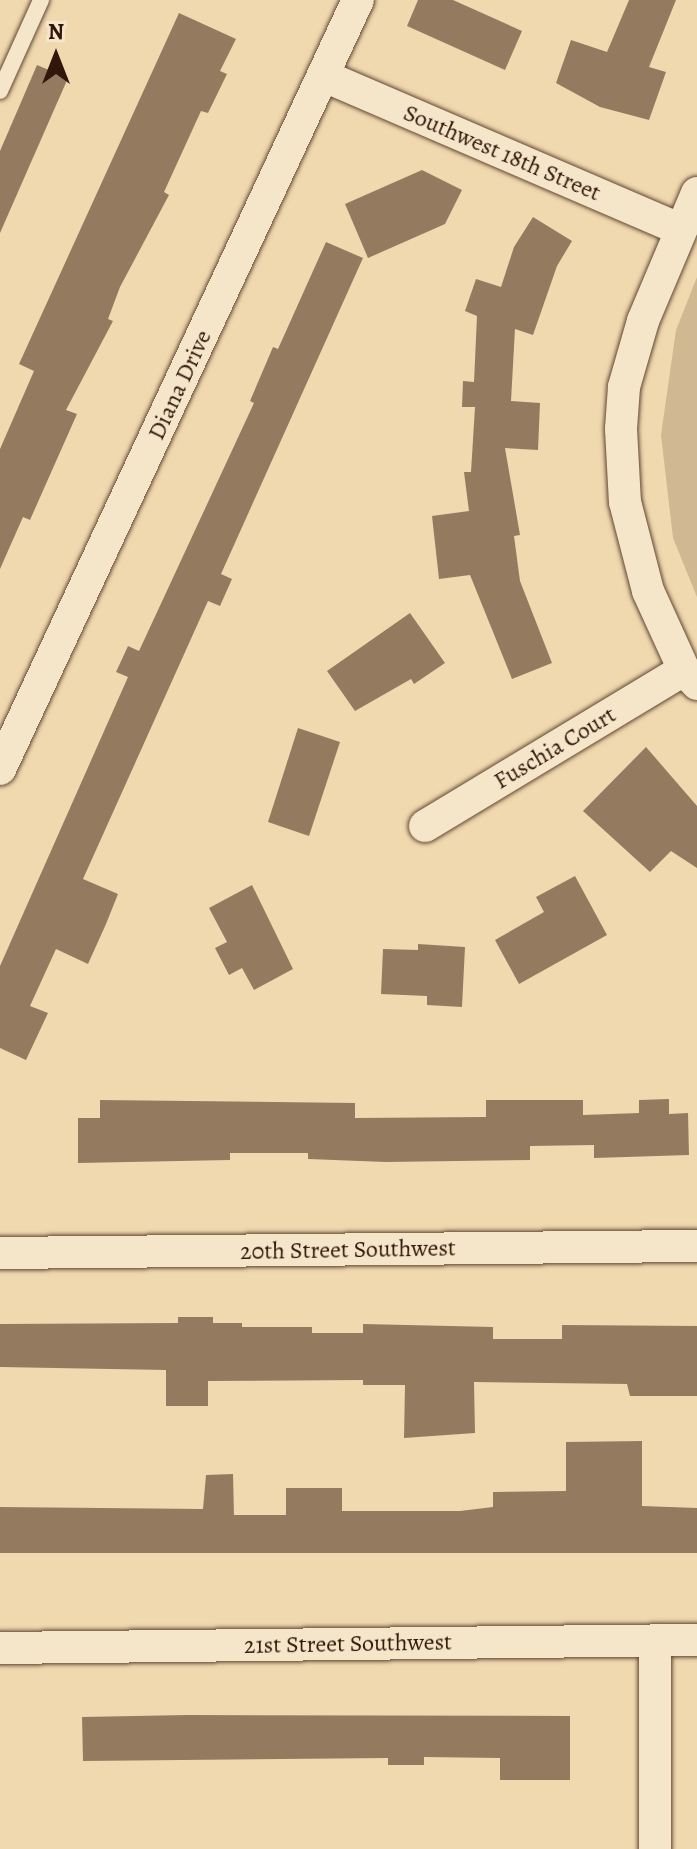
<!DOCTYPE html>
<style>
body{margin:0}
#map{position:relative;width:697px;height:1849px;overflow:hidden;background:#f0d9ae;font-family:Alegreya,serif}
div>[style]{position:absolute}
.green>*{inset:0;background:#d0b892}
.building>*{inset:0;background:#947b60}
.roads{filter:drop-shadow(0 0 2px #614734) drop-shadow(0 0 2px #614734)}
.service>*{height:16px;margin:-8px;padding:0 8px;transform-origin:8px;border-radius:8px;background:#f5e6ca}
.minor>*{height:32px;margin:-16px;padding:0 16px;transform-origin:16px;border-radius:16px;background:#f5e6ca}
span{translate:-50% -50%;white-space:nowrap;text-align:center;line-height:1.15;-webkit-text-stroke:8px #f5e6ca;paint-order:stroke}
.street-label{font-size:24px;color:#31160b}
.north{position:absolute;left:16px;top:16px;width:80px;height:80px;-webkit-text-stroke:6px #f5e6ca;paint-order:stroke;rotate:0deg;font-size:22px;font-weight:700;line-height:32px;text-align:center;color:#31160b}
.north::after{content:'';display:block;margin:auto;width:28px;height:36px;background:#31160b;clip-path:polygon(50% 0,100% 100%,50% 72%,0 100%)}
</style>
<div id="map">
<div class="green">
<i style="clip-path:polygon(697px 277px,697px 597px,673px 538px,661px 435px,676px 330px)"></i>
</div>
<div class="building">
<i style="clip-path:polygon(418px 0,453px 0,522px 31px,505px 70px,407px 26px)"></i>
<i style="clip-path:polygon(629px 0,676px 0,649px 67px,666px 72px,649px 120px,600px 107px,556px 83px,571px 40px,607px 52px)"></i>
<i style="clip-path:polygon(179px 13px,236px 39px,220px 71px,227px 74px,208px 113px,201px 111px,164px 192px,169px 195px,120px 287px,108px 319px,113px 321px,66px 410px,77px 414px,30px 520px,23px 517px,0 569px,0 449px,34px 371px,19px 364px)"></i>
<i style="clip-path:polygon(37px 65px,68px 78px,0 233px,0 151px)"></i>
<i style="clip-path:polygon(422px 170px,462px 190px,445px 224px,368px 258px,345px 204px)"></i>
<i style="clip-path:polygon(533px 217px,572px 241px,557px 266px,533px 335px,515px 329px,511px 401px,540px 403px,538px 450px,505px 448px,520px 535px,514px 536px,520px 581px,552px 663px,512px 679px,470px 575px,439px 579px,432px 516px,469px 511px,464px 472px,471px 472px,475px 407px,462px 407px,463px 381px,474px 382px,477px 316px,465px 311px,476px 279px,501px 287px,514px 247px)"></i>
<i style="clip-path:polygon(326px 242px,363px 258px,221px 574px,232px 579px,220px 606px,208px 601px,83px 879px,118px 894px,106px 924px,88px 964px,56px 949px,30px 1006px,48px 1013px,26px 1060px,0 1048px,0 966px,128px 677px,116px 672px,128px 646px,139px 651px,254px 403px,250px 401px,273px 347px,278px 349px)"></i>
<i style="clip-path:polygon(410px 613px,445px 663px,414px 684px,411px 679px,355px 711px,327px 671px)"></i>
<i style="clip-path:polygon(298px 728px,340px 742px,309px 836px,268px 822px)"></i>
<i style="clip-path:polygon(646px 747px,697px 806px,697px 868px,671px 851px,650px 872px,583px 811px)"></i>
<i style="clip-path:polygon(575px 876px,607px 935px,519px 984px,495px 940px,544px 912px,536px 897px)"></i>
<i style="clip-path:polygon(252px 885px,293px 969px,254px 990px,242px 968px,229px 975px,215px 948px,227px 942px,209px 908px)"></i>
<i style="clip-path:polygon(418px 944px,465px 947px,462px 1007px,427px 1005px,427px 996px,381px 994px,383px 949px,418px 950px)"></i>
<i style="clip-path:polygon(669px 1099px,669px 1114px,688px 1113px,689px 1155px,594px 1158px,594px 1145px,530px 1146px,530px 1160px,386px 1162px,308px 1159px,308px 1153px,230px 1153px,230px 1160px,78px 1163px,78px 1118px,100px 1118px,100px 1100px,355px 1103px,355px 1118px,486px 1117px,486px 1100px,583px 1100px,583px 1115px,639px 1113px,639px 1100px)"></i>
<i style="clip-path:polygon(178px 1317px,213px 1317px,213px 1323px,242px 1323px,242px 1327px,312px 1327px,312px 1333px,363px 1333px,363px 1324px,493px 1327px,493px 1339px,562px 1339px,562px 1325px,697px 1326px,697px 1396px,630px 1396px,627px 1384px,474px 1382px,475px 1433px,404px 1438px,405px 1385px,363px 1385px,363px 1380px,208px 1381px,208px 1406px,166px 1406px,166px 1370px,0 1367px,0 1324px,178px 1323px)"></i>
<i style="clip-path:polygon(642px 1441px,642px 1506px,697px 1508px,697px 1553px,0 1553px,0 1507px,203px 1509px,206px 1475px,233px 1474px,234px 1515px,286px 1515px,286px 1488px,342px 1488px,342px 1511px,460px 1511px,493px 1507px,493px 1492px,566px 1491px,566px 1442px)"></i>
<i style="clip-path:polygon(187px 1715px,570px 1716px,570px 1780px,500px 1780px,500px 1758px,424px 1757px,424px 1765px,388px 1765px,388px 1758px,83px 1761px,82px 1717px)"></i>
</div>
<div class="roads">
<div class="service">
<i style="left:0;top:91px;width:100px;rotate:-65.7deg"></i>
</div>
<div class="minor">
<i style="left:324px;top:76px;width:387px;rotate:23.3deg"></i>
<i style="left:697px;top:193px;width:139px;rotate:112.9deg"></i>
<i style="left:643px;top:321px;width:69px;rotate:106.1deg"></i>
<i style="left:624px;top:387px;width:42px;rotate:94.1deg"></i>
<i style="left:621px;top:429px;width:73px;rotate:86.9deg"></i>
<i style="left:625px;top:502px;width:92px;rotate:75.5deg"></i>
<i style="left:648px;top:591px;width:87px;rotate:65.5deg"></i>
<i style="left:684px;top:670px;width:19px;rotate:47deg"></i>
<i style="left:0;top:769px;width:848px;rotate:-65.04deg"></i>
<i style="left:425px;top:826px;width:302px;rotate:-31.1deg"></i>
<i style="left:0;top:1253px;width:697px;rotate:-0.58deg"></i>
<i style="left:0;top:1648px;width:697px;rotate:-0.66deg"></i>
<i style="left:655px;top:1849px;width:209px;rotate:-90deg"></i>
</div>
</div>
<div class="street-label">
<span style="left:502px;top:153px;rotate:23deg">Southwest 18th Street</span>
<span style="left:180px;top:385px;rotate:-65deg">Diana Drive</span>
<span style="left:555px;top:748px;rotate:-31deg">Fuschia Court</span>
<span style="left:348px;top:1250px;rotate:-1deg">20th Street Southwest</span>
<span style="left:348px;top:1644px;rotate:-1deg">21st Street Southwest</span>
</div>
<div class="north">N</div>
</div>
